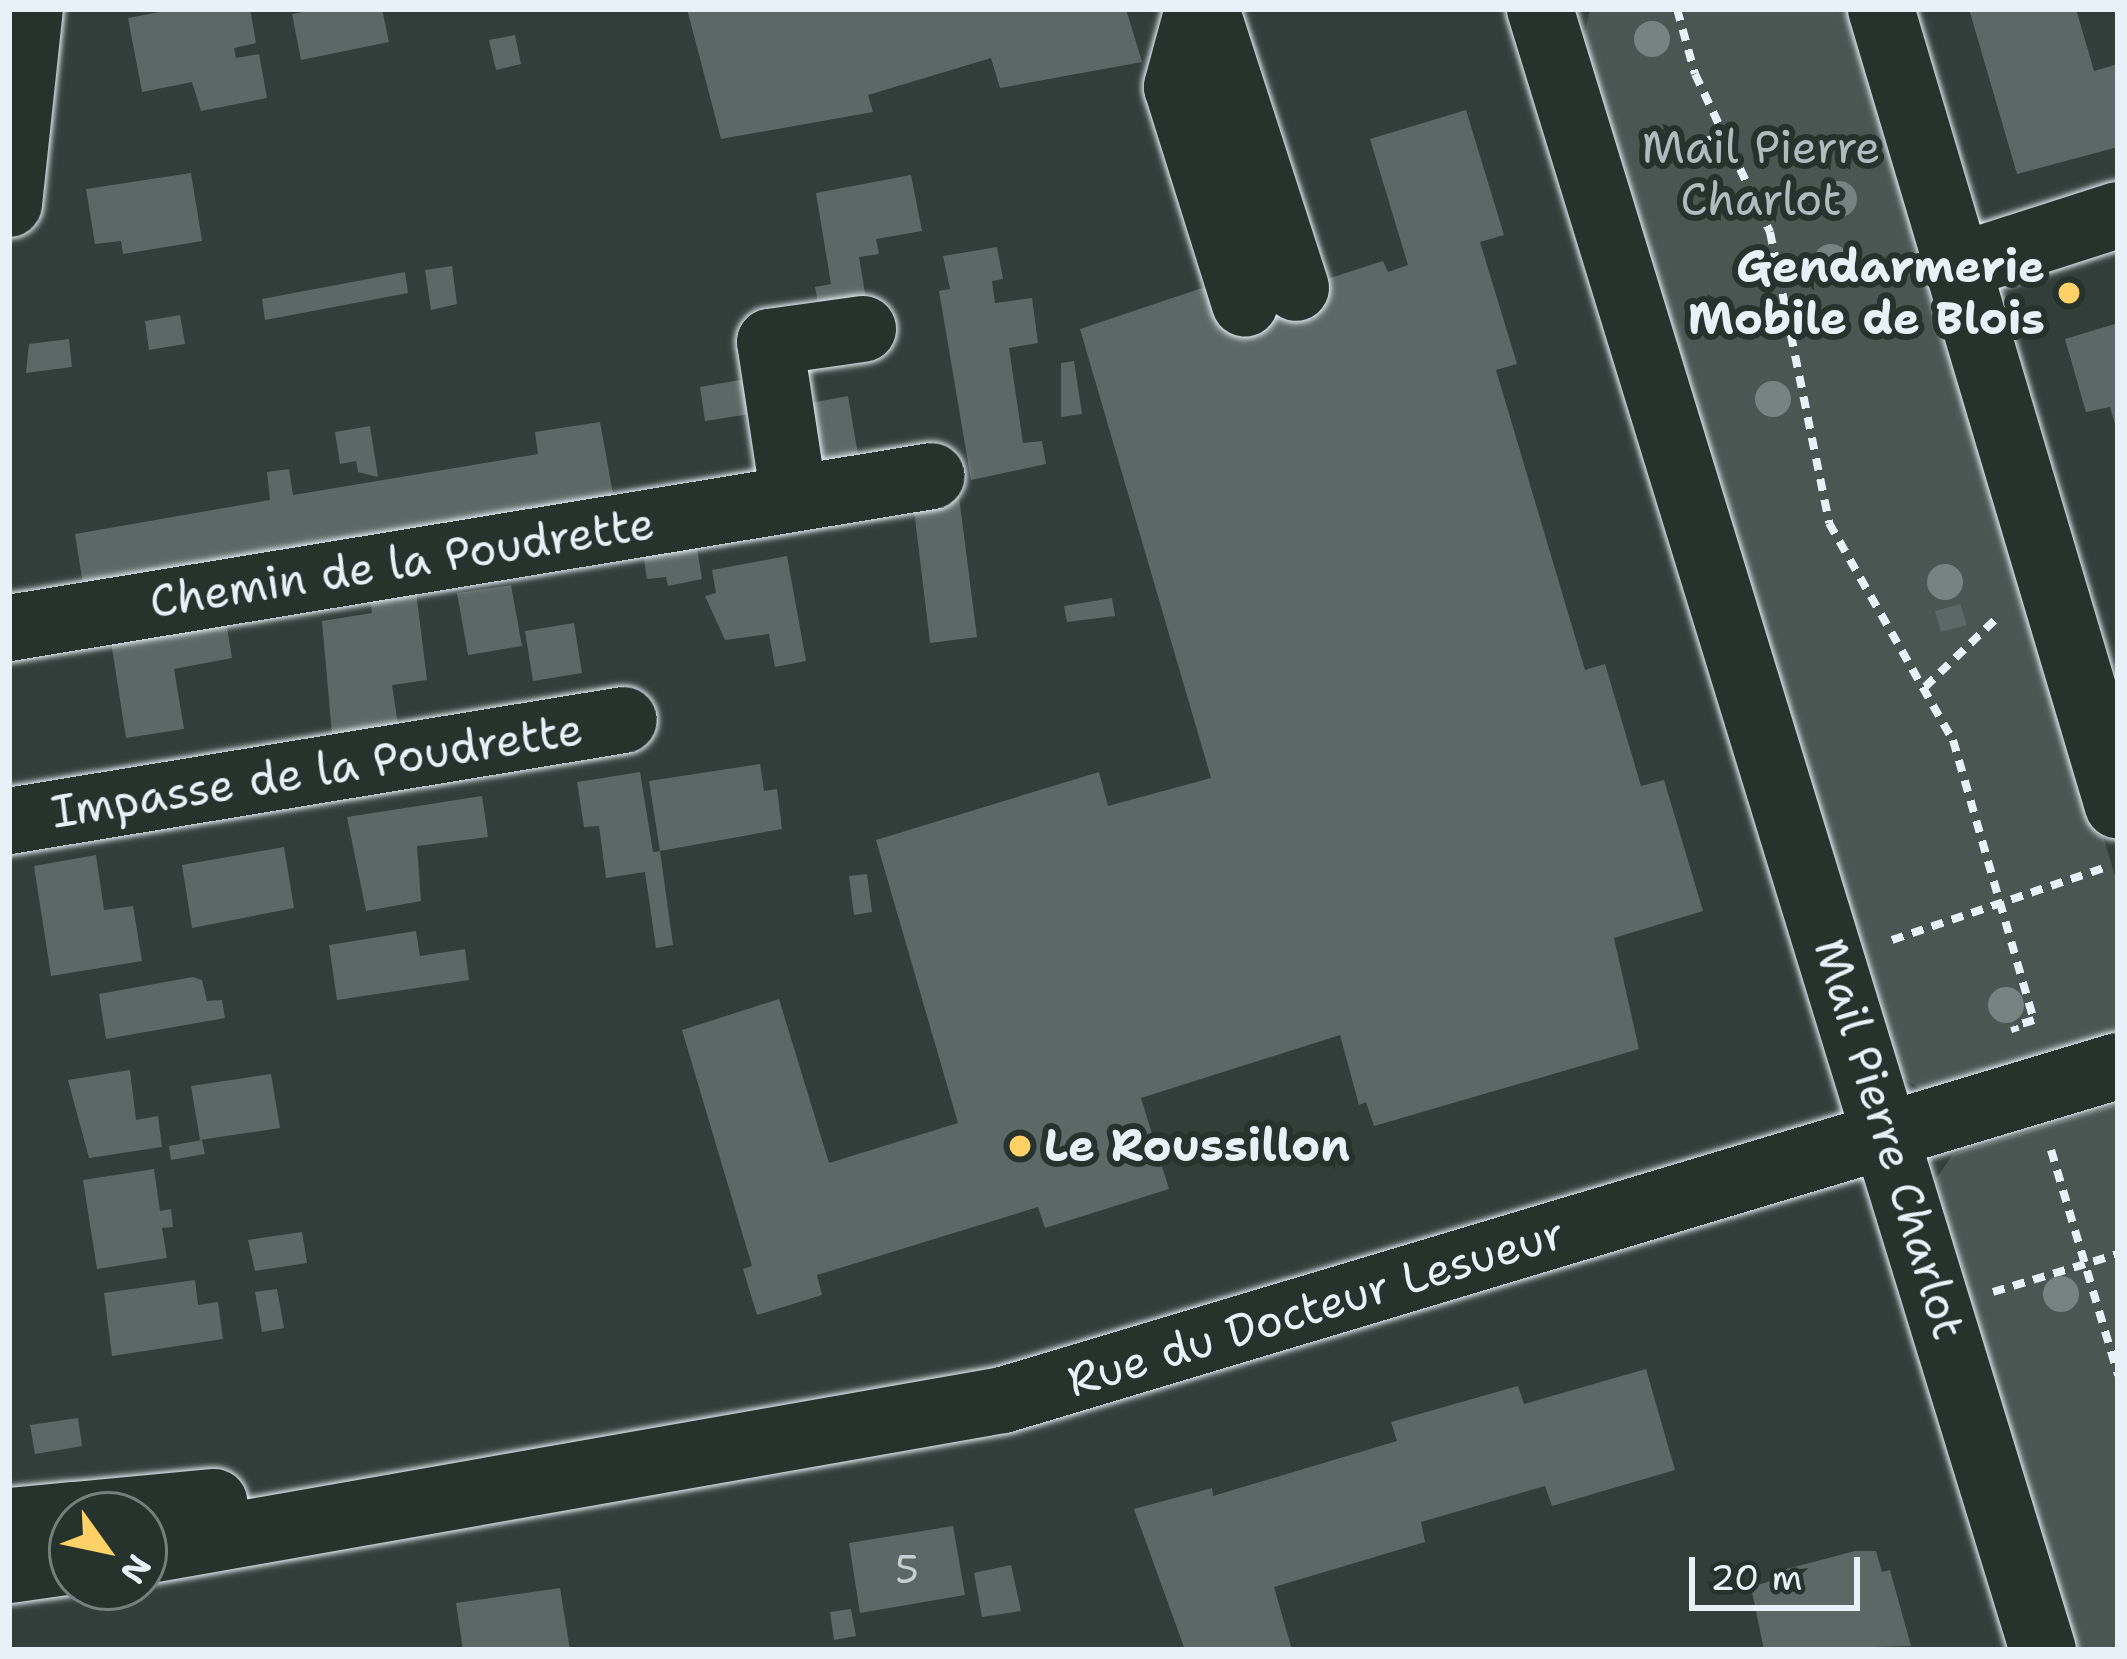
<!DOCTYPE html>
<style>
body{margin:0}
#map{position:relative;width:2127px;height:1659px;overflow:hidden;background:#323e39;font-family:"Shantell Sans",sans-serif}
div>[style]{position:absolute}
.green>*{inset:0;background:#495651}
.building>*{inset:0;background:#5c6865}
.path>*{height:8px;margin-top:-4px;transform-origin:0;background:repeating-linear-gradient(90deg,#e8f1f8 0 12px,transparent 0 21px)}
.roads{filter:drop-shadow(0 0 3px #e8f1f8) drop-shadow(0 0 3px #e8f1f8)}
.minor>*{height:66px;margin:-33px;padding:0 33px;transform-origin:33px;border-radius:33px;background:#26332d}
.trees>*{width:36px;height:36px;margin:-18px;border-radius:50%;background:#778382}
.dots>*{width:33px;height:33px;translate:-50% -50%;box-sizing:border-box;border:6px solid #26332d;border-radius:50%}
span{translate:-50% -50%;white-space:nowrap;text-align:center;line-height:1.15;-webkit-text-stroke:12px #26332d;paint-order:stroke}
.number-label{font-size:39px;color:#c5cfd3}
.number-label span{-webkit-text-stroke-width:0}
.park-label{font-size:45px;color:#b0bbbe}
.poi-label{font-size:45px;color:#e8f1f8;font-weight:700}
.right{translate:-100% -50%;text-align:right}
.left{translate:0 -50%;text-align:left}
.street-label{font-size:45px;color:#e8f1f8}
.frame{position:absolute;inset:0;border:12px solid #e8f1f8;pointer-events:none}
.north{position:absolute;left:48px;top:1491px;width:120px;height:120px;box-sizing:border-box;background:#26332d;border:3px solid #747f7e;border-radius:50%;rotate:123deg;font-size:33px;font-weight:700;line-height:48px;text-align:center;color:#e8f1f8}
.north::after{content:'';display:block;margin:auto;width:42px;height:54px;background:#ffd166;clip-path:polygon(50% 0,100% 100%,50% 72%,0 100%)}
.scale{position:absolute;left:1689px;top:1557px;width:171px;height:54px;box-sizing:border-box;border:6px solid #e8f1f8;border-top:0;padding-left:15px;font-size:36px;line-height:42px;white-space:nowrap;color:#e8f1f8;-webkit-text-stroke:9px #26332d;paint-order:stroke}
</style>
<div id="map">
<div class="green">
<i style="clip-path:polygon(1590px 9px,1859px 9px,2118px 886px,2118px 1029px,2093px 1044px,1955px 1089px,1919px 1088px,1892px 1071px,1581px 48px)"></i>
<i style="clip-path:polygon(2118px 1104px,2118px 1650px,2055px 1650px,1920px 1202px,1953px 1154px)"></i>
</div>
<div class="building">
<i style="clip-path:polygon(175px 9px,250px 9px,256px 43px,234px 48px,236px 58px,259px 54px,267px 98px,201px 111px,192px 82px,142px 92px,128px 18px)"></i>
<i style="clip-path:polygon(319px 9px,382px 9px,389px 42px,301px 60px,292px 14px)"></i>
<i style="clip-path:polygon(687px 9px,1126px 9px,1142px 62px,1000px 88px,991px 58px,868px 95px,873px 112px,721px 139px)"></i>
<i style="clip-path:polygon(1969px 9px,2076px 9px,2094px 71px,2118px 64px,2118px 147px,2017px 174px)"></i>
<i style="clip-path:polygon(515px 35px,521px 64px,496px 70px,489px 40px)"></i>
<i style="clip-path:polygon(1466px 110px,1504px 235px,1480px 242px,1517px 364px,1496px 370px,1585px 670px,1605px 664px,1641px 786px,1664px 780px,1703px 911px,1614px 938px,1639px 1049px,1374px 1126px,1366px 1102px,1359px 1105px,1340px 1035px,1141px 1098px,1169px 1189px,1045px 1228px,1038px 1207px,817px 1275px,822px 1295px,757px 1315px,743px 1269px,752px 1266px,682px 1030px,779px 999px,829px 1163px,958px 1123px,876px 840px,1099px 772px,1108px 806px,1211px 778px,1080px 329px,1217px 283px,1227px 311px,1383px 261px,1388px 272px,1408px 265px,1370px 139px)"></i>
<i style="clip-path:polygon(191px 173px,202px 241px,123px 254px,121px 241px,95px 244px,86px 189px)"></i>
<i style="clip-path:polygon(911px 175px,922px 231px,876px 239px,879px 254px,859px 257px,867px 305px,820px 315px,815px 287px,831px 284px,816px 193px)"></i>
<i style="clip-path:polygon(997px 247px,1003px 279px,992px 281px,995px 303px,1032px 298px,1038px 343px,1009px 348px,1023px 443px,1042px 441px,1046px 464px,971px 480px,939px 291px,950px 289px,943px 256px)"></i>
<i style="clip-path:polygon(452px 266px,457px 304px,431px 310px,425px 270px)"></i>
<i style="clip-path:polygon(405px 272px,408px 293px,265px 320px,262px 299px)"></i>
<i style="clip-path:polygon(180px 315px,185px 344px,149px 350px,145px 321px)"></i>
<i style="clip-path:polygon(2118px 323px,2118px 431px,2117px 431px,2110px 407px,2086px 412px,2065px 339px)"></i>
<i style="clip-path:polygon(69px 339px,72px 367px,26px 373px,29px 344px)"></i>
<i style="clip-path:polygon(1074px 361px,1082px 414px,1061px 417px,1061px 363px)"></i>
<i style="clip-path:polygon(757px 377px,763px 412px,705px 421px,700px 387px)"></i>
<i style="clip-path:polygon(848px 396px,861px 472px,818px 479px,805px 404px)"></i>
<i style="clip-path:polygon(600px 422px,615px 505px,85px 597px,75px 534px,270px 500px,267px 472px,289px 469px,293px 495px,538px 454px,535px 432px)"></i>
<i style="clip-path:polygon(370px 426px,378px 477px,358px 472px,356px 461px,340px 464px,335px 432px)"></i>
<i style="clip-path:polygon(958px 489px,977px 637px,930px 643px,912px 493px)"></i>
<i style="clip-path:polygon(695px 536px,702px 579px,668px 586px,666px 577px,647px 579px,642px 545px)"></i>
<i style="clip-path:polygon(787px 556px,806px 661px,775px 667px,769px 634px,725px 640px,705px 596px,716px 593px,712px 570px)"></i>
<i style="clip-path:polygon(415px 583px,427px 680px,392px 685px,398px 725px,332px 734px,322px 621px,372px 613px,369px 591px)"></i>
<i style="clip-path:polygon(511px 585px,522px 646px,468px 655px,457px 593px)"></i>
<i style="clip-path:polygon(1112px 598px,1115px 616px,1067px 622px,1064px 606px)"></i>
<i style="clip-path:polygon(1960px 604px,1967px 625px,1941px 632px,1935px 611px)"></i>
<i style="clip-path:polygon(225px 615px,232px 658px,174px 669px,184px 729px,126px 738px,110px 635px)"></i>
<i style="clip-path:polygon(574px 623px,582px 673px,533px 681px,525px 631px)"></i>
<i style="clip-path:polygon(760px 764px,764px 791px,777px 789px,782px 829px,660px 851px,673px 945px,656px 948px,645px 872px,606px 878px,599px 826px,584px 827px,577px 782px,640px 772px,653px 852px,660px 851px,649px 781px)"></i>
<i style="clip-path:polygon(482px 796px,488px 837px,417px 846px,421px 901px,366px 911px,347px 817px)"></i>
<i style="clip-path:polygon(284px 847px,294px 908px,192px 928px,182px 865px)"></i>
<i style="clip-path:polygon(96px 855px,104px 910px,133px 906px,142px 961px,51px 976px,34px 866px)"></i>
<i style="clip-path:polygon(867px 874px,872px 912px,854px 915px,849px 876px)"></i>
<i style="clip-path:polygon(416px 931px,420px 956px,465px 949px,469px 980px,337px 1000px,329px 945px)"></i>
<i style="clip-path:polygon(193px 977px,202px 980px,207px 1001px,222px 1000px,225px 1018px,106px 1039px,99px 994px)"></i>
<i style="clip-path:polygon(130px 1070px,136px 1120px,158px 1116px,162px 1147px,89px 1158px,68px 1080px)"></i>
<i style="clip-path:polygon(271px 1074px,280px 1128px,200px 1140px,191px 1086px)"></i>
<i style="clip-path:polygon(202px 1140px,205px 1154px,171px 1160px,169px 1146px)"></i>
<i style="clip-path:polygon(154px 1169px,160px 1211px,171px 1209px,173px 1227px,162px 1228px,167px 1258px,97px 1269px,83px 1180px)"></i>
<i style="clip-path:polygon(302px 1232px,307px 1263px,255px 1271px,248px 1240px)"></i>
<i style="clip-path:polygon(195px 1280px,198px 1305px,218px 1302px,223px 1339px,112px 1356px,104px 1293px)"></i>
<i style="clip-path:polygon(277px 1289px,284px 1328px,262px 1332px,255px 1292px)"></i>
<i style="clip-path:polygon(1646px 1369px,1675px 1470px,1552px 1506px,1545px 1486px,1421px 1522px,1425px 1542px,1274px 1587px,1292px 1650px,1185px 1650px,1134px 1509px,1212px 1488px,1213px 1496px,1397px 1441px,1391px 1422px,1518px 1386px,1524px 1404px)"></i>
<i style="clip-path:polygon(78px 1418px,82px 1446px,35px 1454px,30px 1425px)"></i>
<i style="clip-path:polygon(953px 1526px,965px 1595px,860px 1613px,849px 1543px)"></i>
<i style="clip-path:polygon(1855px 1551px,1876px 1551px,1882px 1572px,1890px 1570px,1911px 1646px,1764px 1650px,1751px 1587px,1774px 1580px,1771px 1573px)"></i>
<i style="clip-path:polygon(1011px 1565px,1021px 1611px,982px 1617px,974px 1573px)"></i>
<i style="clip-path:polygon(560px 1588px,570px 1650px,463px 1650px,456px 1603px)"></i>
<i style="clip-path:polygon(851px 1609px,856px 1636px,834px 1640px,830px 1612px)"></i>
</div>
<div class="path">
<i style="left:1677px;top:9px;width:67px;rotate:74.5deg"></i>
<i style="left:1695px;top:74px;width:175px;rotate:64.6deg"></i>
<i style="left:1770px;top:232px;width:297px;rotate:78.5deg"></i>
<i style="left:1829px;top:523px;width:250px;rotate:60.3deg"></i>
<i style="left:1953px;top:740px;width:291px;rotate:73.9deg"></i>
<i style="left:2034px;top:1020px;width:21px;rotate:163deg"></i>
<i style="left:2014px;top:1026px;width:6px;rotate:72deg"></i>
<i style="left:1646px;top:156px;width:86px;rotate:-14.2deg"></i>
<i style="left:1925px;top:687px;width:103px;rotate:-43.8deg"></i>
<i style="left:1892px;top:940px;width:226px;rotate:-18.8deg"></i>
<i style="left:2051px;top:1150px;width:235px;rotate:73.4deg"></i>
<i style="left:1993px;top:1292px;width:131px;rotate:-16.9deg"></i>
</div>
<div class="roads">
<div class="minor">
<i style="left:1198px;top:9px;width:81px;rotate:105.1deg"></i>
<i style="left:1177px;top:87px;width:227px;rotate:72.6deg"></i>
<i style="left:1206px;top:9px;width:293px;rotate:72.1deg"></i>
<i style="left:1540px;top:9px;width:1716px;rotate:72.96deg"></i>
<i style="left:1881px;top:9px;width:831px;rotate:73.44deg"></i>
<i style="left:9px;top:204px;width:196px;rotate:-83.9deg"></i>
<i style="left:1959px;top:266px;width:167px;rotate:-17.8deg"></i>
<i style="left:794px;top:498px;width:158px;rotate:-98.7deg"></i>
<i style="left:770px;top:342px;width:94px;rotate:-8deg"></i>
<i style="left:9px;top:628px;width:935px;rotate:-9.35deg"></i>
<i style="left:9px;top:821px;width:623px;rotate:-9.33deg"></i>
<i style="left:74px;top:1515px;width:141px;rotate:-5.3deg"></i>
<i style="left:9px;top:1521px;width:63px;rotate:-5.4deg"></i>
<i style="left:144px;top:1551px;width:872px;rotate:-9.97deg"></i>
<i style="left:1003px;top:1400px;width:1164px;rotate:-16.68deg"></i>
<i style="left:9px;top:1570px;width:64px;rotate:-8.1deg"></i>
</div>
</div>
<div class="trees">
<i style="left:1652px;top:39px"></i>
<i style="left:1839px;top:199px"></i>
<i style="left:1831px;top:262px"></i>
<i style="left:1773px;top:399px"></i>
<i style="left:1945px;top:582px"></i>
<i style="left:2006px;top:1005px"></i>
<i style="left:2061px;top:1294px"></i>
</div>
<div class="dots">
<i style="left:2069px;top:293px;background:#ffd166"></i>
<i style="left:1020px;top:1146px;background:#ffd166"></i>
</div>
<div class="number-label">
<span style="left:907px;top:1569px">5</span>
</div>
<div class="park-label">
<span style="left:1761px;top:174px">Mail Pierre<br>Charlot</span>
</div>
<div class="poi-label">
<span class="right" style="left:2045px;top:293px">Gendarmerie<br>Mobile de Blois</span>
<span class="left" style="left:1044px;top:1146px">Le Roussillon</span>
</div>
<div class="street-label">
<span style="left:402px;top:563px;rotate:-9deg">Chemin de la Poudrette</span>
<span style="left:317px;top:771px;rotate:-9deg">Impasse de la Poudrette</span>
<span style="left:1889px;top:1139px;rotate:73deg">Mail Pierre Charlot</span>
<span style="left:1316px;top:1307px;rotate:-17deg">Rue du Docteur Lesueur</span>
</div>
<div class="frame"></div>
<div class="north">N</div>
<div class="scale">20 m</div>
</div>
